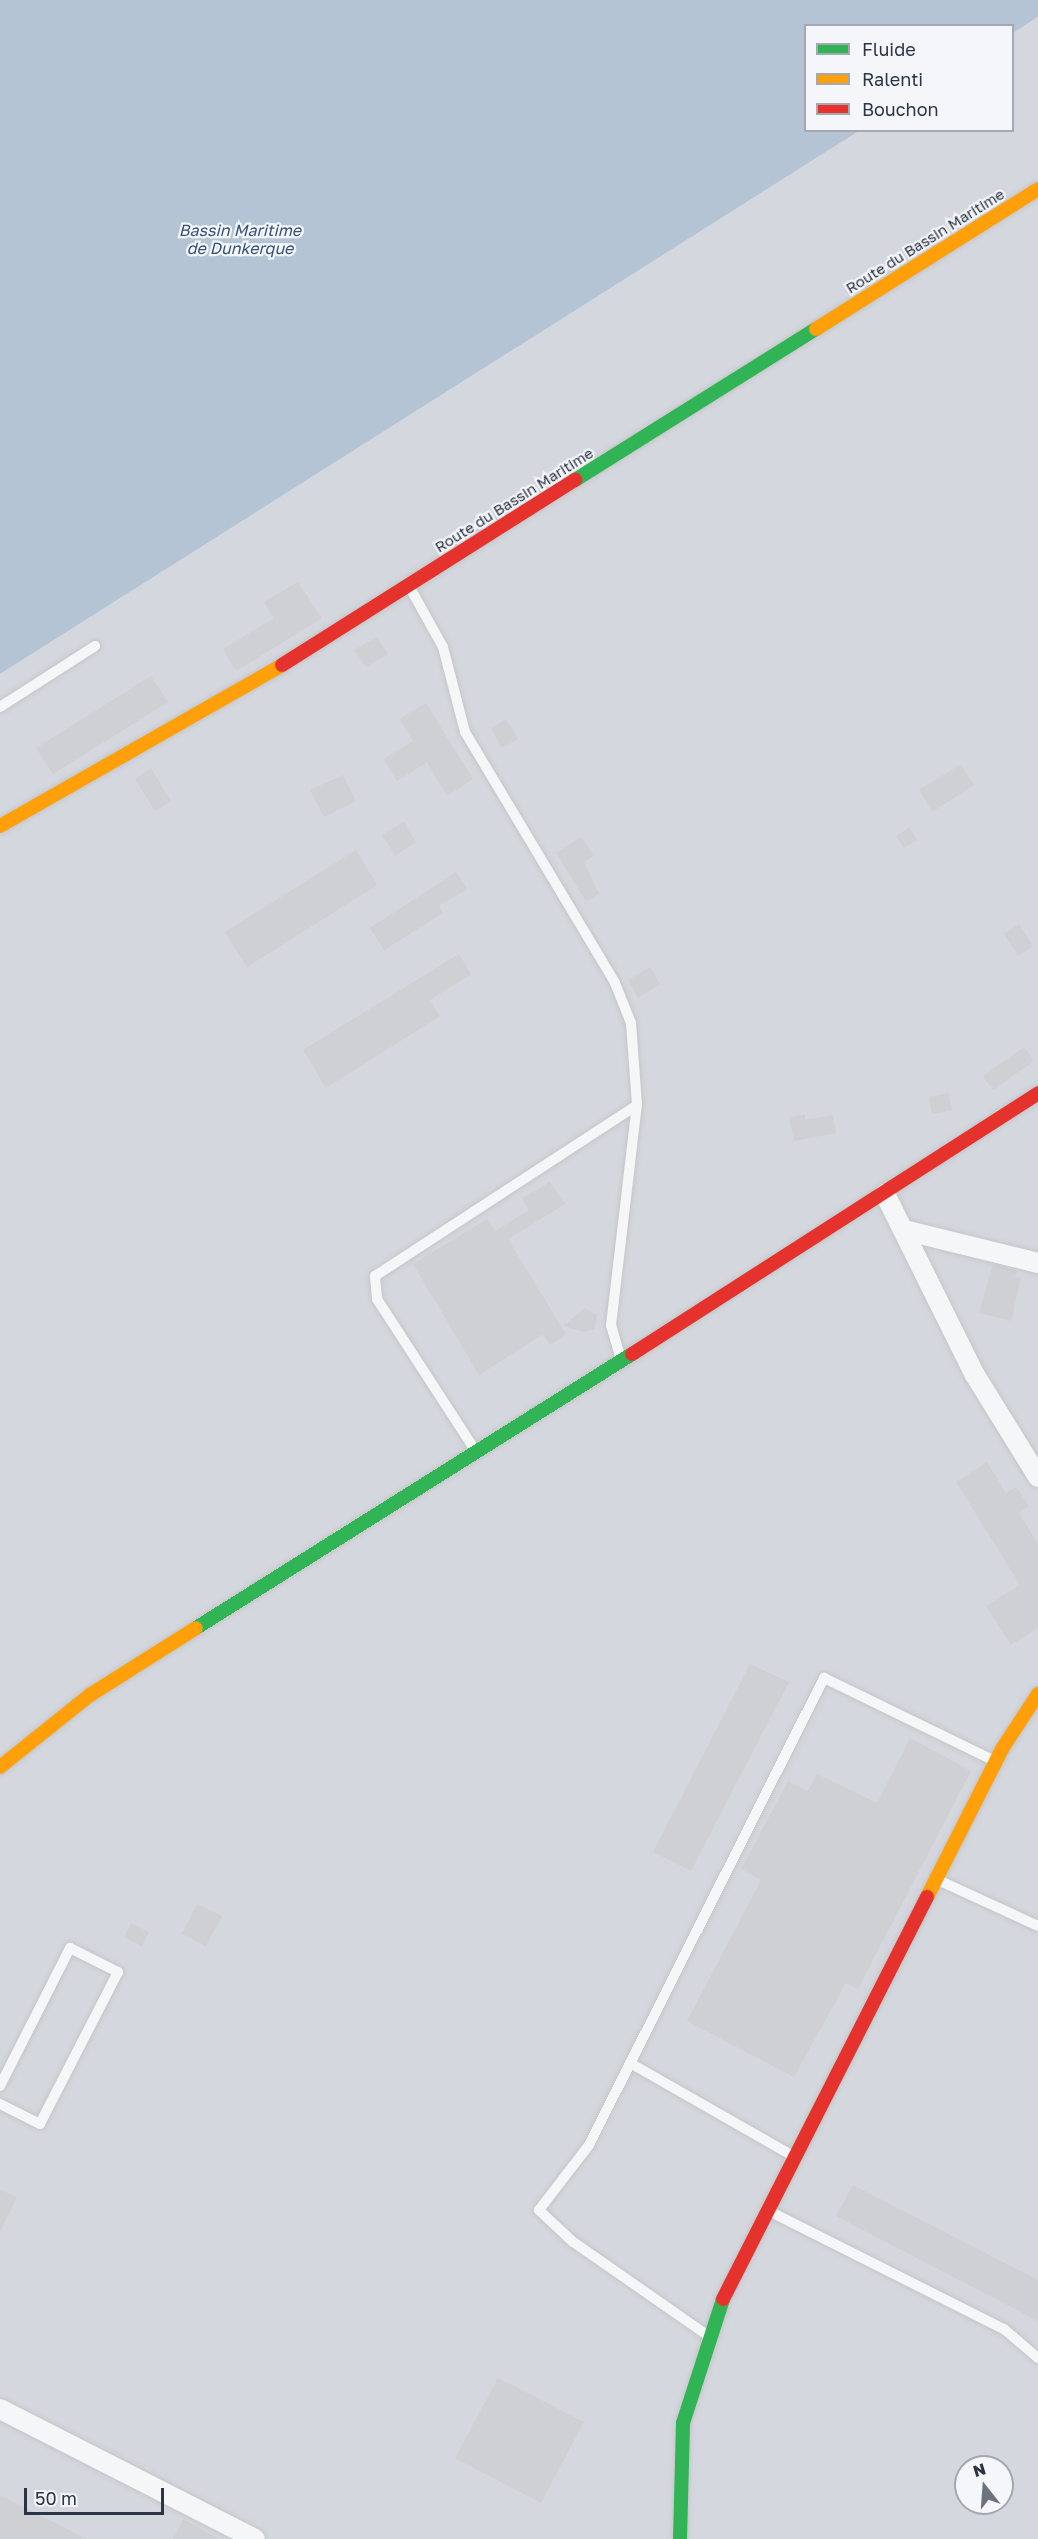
<!DOCTYPE html>
<style>
body{margin:0}
#map{position:relative;width:1038px;height:2539px;overflow:hidden;background:#e6e8ea;font-family:"Golos Text",sans-serif}
div>[style]{position:absolute}
.built>*{inset:0;background:#d4d7dd}
.water>*{inset:0;background:#b4c4d5}
.building>*{inset:0;background:#ced0d3}
.roads{filter:drop-shadow(0 0 2px #c4c6c8) drop-shadow(0 0 2px #c4c6c8)}
.lane>*{height:10px;margin:-5px;padding:0 5px;transform-origin:5px;border-radius:5px;background:#f5f6f7}
.street>*{height:20px;margin:-10px;padding:0 10px;transform-origin:10px;border-radius:10px;background:#f5f6f7}
.fast>*{height:14px;margin:-7px;padding:0 7px;transform-origin:7px;border-radius:7px;background:#30b455}
.slow>*{height:14px;margin:-7px;padding:0 7px;transform-origin:7px;border-radius:7px;background:#ff9f0a}
.jam>*{height:14px;margin:-7px;padding:0 7px;transform-origin:7px;border-radius:7px;background:#e5322d}
span{translate:-50% -50%;white-space:nowrap;text-align:center;line-height:1.15;-webkit-text-stroke:4.5px #f4f6f9;paint-order:stroke}
.street-label{font-size:15px;color:#2b3445}
.water-label{font-size:16px;color:#34527a;font-style:italic}
.legend{position:absolute;left:804px;top:24px;width:210px;height:108px;box-sizing:border-box;background:#f4f6f9;border:2px solid #a4a8b1;margin:0;padding:8px 10px;list-style:none;font-size:18px;color:#2b3445}
.legend li{display:flex;align-items:center;gap:12px;height:30px}
.legend b{width:30px;border:2px solid #a4a8b1}
.north{position:absolute;left:954px;top:2455px;width:60px;height:60px;box-sizing:border-box;background:#f4f6f9;border:2px solid #a4a8b1;border-radius:50%;rotate:343deg;font-size:16px;font-weight:700;line-height:24px;text-align:center;color:#2b3445}
.north::after{content:'';display:block;margin:auto;width:21px;height:27px;background:#6c737f;clip-path:polygon(50% 0,100% 100%,50% 72%,0 100%)}
.scale{position:absolute;left:24px;top:2488px;width:140px;height:27px;box-sizing:border-box;border:3px solid #2b3445;border-top:0;padding-left:8px;font-size:18px;line-height:21px;white-space:nowrap;color:#2b3445;-webkit-text-stroke:4px #f4f6f9;paint-order:stroke}
</style>
<div id="map">
<div class="built">
<i style="clip-path:polygon(evenodd,1038px 17px,1038px 2539px,0 2539px,0 674px,859px 131px,1012px 130px,1013px 33px,1038px 17px,966px 2467px,1002px 2467px,1002px 2503px,966px 2503px,966px 2467px)"></i>
</div>
<div class="water">
<i style="clip-path:polygon(0 0,1038px 0,1038px 17px,1013px 33px,1012px 26px,806px 26px,806px 130px,859px 131px,0 674px)"></i>
</div>
<div class="building">
<i style="clip-path:polygon(298px 582px,322px 618px,236px 671px,223px 649px,274px 618px,264px 602px)"></i>
<i style="clip-path:polygon(377px 637px,388px 654px,366px 667px,354px 650px)"></i>
<i style="clip-path:polygon(151px 676px,168px 702px,53px 774px,36px 748px)"></i>
<i style="clip-path:polygon(426px 703px,473px 779px,447px 796px,427px 762px,397px 781px,383px 759px,413px 741px,399px 719px)"></i>
<i style="clip-path:polygon(506px 719px,518px 739px,502px 748px,491px 729px)"></i>
<i style="clip-path:polygon(961px 764px,974px 785px,932px 812px,919px 790px)"></i>
<i style="clip-path:polygon(151px 768px,171px 801px,155px 811px,135px 779px)"></i>
<i style="clip-path:polygon(343px 775px,356px 801px,324px 817px,310px 790px)"></i>
<i style="clip-path:polygon(404px 822px,416px 842px,395px 856px,382px 835px)"></i>
<i style="clip-path:polygon(910px 827px,917px 840px,903px 848px,896px 836px)"></i>
<i style="clip-path:polygon(581px 837px,594px 856px,584px 862px,599px 894px,586px 901px,556px 853px)"></i>
<i style="clip-path:polygon(356px 850px,377px 885px,247px 967px,225px 932px)"></i>
<i style="clip-path:polygon(456px 872px,467px 889px,439px 906px,443px 913px,384px 950px,370px 928px)"></i>
<i style="clip-path:polygon(1019px 924px,1033px 946px,1018px 956px,1004px 934px)"></i>
<i style="clip-path:polygon(459px 954px,471px 974px,430px 1000px,440px 1016px,326px 1088px,303px 1050px)"></i>
<i style="clip-path:polygon(650px 967px,660px 984px,638px 998px,628px 980px)"></i>
<i style="clip-path:polygon(1024px 1047px,1034px 1061px,993px 1090px,983px 1076px)"></i>
<i style="clip-path:polygon(948px 1093px,952px 1110px,932px 1114px,929px 1097px)"></i>
<i style="clip-path:polygon(805px 1115px,805px 1120px,833px 1115px,836px 1133px,794px 1141px,789px 1117px)"></i>
<i style="clip-path:polygon(550px 1182px,565px 1204px,508px 1239px,566px 1334px,550px 1345px,543px 1334px,479px 1375px,413px 1264px,487px 1219px,495px 1231px,529px 1210px,522px 1198px)"></i>
<i style="clip-path:polygon(993px 1264px,1017px 1270px,1015px 1277px,1021px 1278px,1011px 1321px,979px 1313px)"></i>
<i style="clip-path:polygon(585px 1308px,597px 1315px,595px 1329px,584px 1332px,563px 1326px)"></i>
<i style="clip-path:polygon(987px 1462px,1006px 1493px,1016px 1487px,1029px 1506px,1019px 1513px,1038px 1544px,1038px 1628px,1011px 1645px,986px 1606px,1020px 1585px,956px 1482px)"></i>
<i style="clip-path:polygon(750px 1664px,789px 1682px,691px 1871px,653px 1852px)"></i>
<i style="clip-path:polygon(910px 1738px,971px 1771px,858px 1989px,846px 1983px,794px 2077px,687px 2021px,761px 1880px,741px 1869px,788px 1781px,808px 1791px,817px 1774px,877px 1803px)"></i>
<i style="clip-path:polygon(197px 1904px,222px 1916px,206px 1946px,182px 1934px)"></i>
<i style="clip-path:polygon(131px 1923px,149px 1932px,142px 1946px,124px 1937px)"></i>
<i style="clip-path:polygon(853px 2185px,1038px 2280px,1038px 2321px,836px 2216px)"></i>
<i style="clip-path:polygon(0 2189px,17px 2198px,0 2232px)"></i>
<i style="clip-path:polygon(498px 2378px,584px 2422px,541px 2503px,455px 2458px)"></i>
<i style="clip-path:polygon(0 2495px,87px 2539px,0 2539px)"></i>
<i style="clip-path:polygon(183px 2519px,219px 2539px,173px 2539px)"></i>
</div>
<div class="roads">
<div class="lane">
<i style="left:409px;top:586px;width:70px;rotate:60.9deg"></i>
<i style="left:443px;top:647px;width:88px;rotate:75.5deg"></i>
<i style="left:465px;top:732px;width:292px;rotate:59.1deg"></i>
<i style="left:615px;top:983px;width:43px;rotate:68.2deg"></i>
<i style="left:631px;top:1023px;width:81px;rotate:85.8deg"></i>
<i style="left:637px;top:1104px;width:223px;rotate:96.7deg"></i>
<i style="left:611px;top:1325px;width:33px;rotate:74deg"></i>
<i style="left:0;top:707px;width:113px;rotate:-32.7deg"></i>
<i style="left:475px;top:1450px;width:180px;rotate:-123deg"></i>
<i style="left:377px;top:1299px;width:23px;rotate:-95deg"></i>
<i style="left:375px;top:1276px;width:311px;rotate:-33.1deg"></i>
<i style="left:938px;top:1880px;width:110px;rotate:24.7deg"></i>
<i style="left:630px;top:2063px;width:188px;rotate:29.7deg"></i>
<i style="left:0;top:2086px;width:155px;rotate:-63.1deg"></i>
<i style="left:70px;top:1948px;width:54px;rotate:26.6deg"></i>
<i style="left:118px;top:1972px;width:171px;rotate:117.2deg"></i>
<i style="left:40px;top:2124px;width:45px;rotate:-153.4deg"></i>
<i style="left:769px;top:2211px;width:263px;rotate:26.7deg"></i>
<i style="left:1004px;top:2329px;width:45px;rotate:40.5deg"></i>
<i style="left:707px;top:2335px;width:163px;rotate:-145.2deg"></i>
<i style="left:573px;top:2242px;width:47px;rotate:-136.7deg"></i>
<i style="left:539px;top:2210px;width:82px;rotate:-52.4deg"></i>
<i style="left:589px;top:2145px;width:523px;rotate:-63.29deg"></i>
<i style="left:824px;top:1678px;width:190px;rotate:25.9deg"></i>
</div>
<div class="street">
<i style="left:885px;top:1194px;width:202px;rotate:63.6deg"></i>
<i style="left:975px;top:1375px;width:120px;rotate:58.3deg"></i>
<i style="left:908px;top:1231px;width:134px;rotate:13.8deg"></i>
<i style="left:0;top:2409px;width:286px;rotate:27deg"></i>
</div>
<div class="fast">
<i style="left:575px;top:480px;width:284px;rotate:-32.1deg"></i>
<i style="left:196px;top:1628px;width:515px;rotate:-32.15deg"></i>
<i style="left:680px;top:2539px;width:116px;rotate:-88.5deg"></i>
<i style="left:683px;top:2423px;width:130px;rotate:-72.1deg"></i>
</div>
<div class="slow">
<i style="left:816px;top:329px;width:262px;rotate:-32.2deg"></i>
<i style="left:0;top:826px;width:325px;rotate:-29.7deg"></i>
<i style="left:0;top:1767px;width:115px;rotate:-38.7deg"></i>
<i style="left:90px;top:1695px;width:125px;rotate:-32.3deg"></i>
<i style="left:927px;top:1897px;width:166px;rotate:-63.1deg"></i>
<i style="left:1002px;top:1749px;width:66px;rotate:-56.8deg"></i>
</div>
<div class="jam">
<i style="left:282px;top:665px;width:347px;rotate:-32.3deg"></i>
<i style="left:632px;top:1354px;width:483px;rotate:-32.7deg"></i>
<i style="left:723px;top:2299px;width:451px;rotate:-63.1deg"></i>
</div>
</div>
<div class="street-label">
<span style="left:925px;top:241px;rotate:-32deg">Route du Bassin Maritime</span>
<span style="left:514px;top:500px;rotate:-32deg">Route du Bassin Maritime</span>
</div>
<div class="water-label">
<span style="left:240px;top:239px">Bassin Maritime<br>de Dunkerque</span>
</div>
<ul class="legend">
<li><b style="height:8px;background:#30b455"></b>Fluide</li>
<li><b style="height:8px;background:#ff9f0a"></b>Ralenti</li>
<li><b style="height:8px;background:#e5322d"></b>Bouchon</li>
</ul>
<div class="north">N</div>
<div class="scale">50 m</div>
</div>
